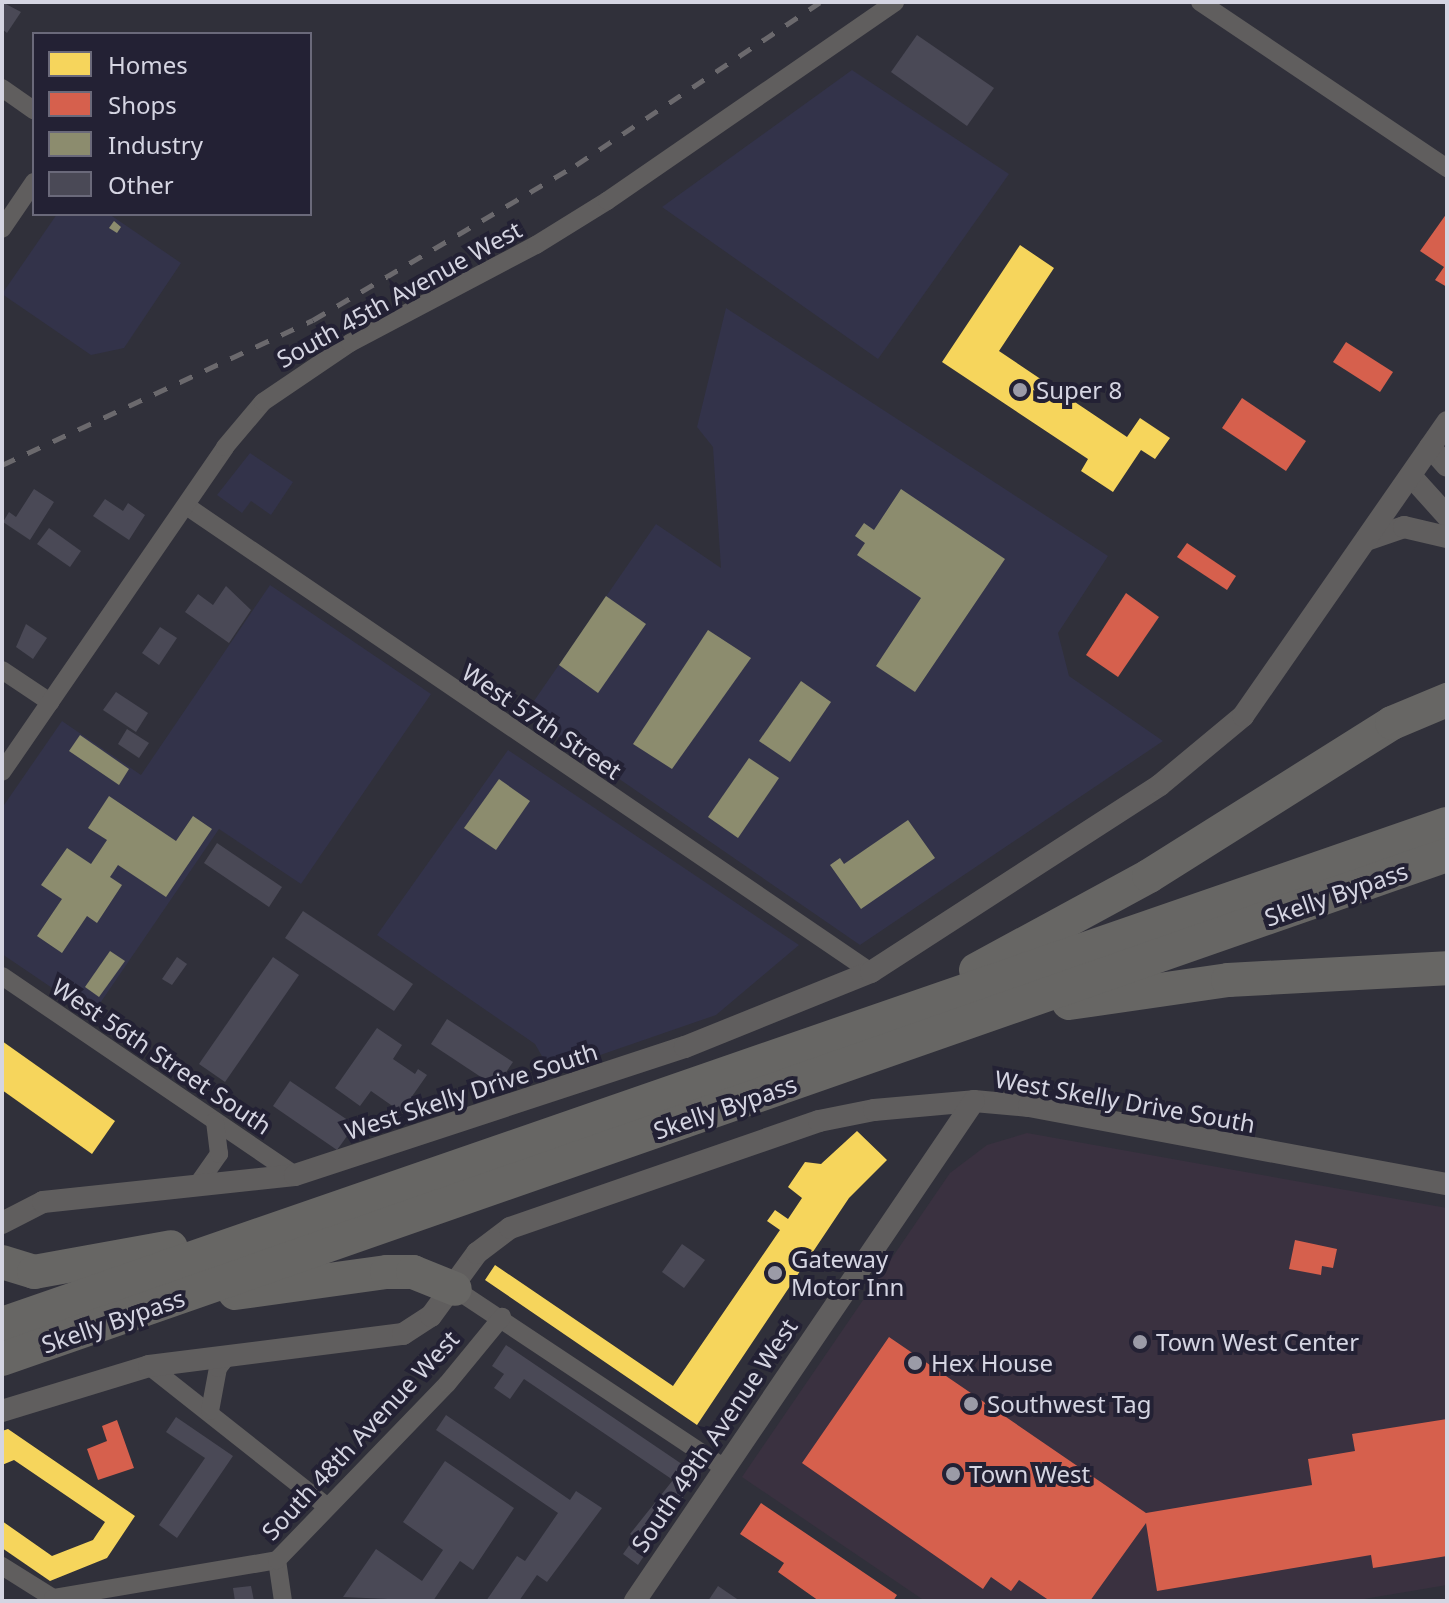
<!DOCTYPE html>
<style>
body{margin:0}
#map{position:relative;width:1449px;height:1603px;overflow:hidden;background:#30303a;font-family:"Noto Sans",sans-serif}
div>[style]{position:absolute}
.commercial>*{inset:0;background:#3a3140}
.built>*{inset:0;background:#33334a}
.homes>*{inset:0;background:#f6d55c}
.shops>*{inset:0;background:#d6604d}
.industry>*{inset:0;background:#8c8c6e}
.building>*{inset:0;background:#4a4956}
.minor>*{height:18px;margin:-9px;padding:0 9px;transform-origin:9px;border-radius:9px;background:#605e5e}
.tertiary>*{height:22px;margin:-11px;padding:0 11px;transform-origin:11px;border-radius:11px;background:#605e5e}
.motorway>*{height:34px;margin:-17px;padding:0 17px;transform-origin:17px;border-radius:17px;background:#676664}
.rail>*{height:5px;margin-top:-2.5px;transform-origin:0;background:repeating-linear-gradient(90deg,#6b696d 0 14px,transparent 0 28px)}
.dots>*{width:22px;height:22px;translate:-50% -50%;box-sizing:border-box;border:4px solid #232134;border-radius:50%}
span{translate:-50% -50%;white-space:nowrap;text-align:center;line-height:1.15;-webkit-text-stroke:8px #232134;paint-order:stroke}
.street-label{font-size:24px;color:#d5d5e2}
.poi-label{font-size:24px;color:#d5d5e2}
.left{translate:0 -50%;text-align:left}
.frame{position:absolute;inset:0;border:4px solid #d5d5e2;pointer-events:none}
.legend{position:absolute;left:32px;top:32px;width:280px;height:184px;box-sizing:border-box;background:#232134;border:2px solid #6a697a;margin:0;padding:10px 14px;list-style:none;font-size:24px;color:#d5d5e2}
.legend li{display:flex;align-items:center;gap:16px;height:40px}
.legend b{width:40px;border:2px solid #6a697a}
</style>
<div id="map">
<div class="commercial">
<i style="clip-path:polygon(1027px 1133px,1447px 1208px,1447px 1585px,1352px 1601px,925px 1601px,742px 1477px,950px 1173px,987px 1145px)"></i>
</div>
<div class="built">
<i style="clip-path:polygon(852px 70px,1009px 174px,878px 359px,662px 207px)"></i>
<i style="clip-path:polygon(57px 214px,109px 214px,181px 263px,124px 348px,91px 355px,2px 294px)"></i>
<i style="clip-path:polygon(726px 308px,1108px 556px,1058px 633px,1069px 676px,1163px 741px,860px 945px,525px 714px,656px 524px,721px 568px,713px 447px,697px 427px)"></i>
<i style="clip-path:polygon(250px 453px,293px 482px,271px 515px,251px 501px,242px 513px,217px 495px)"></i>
<i style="clip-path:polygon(270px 585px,431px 694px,301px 884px,219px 829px,92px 1015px,2px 954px,2px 808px,62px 721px,141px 775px)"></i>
<i style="clip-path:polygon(508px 750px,799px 945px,716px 1015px,551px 1072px,535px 1044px,377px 935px)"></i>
</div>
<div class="homes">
<i style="clip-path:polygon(1020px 245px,1054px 268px,999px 351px,1127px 437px,1140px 418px,1170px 438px,1155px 459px,1141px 450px,1113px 492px,1081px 471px,1088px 459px,942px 362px)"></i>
<i style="clip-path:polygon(2px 1041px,115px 1121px,92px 1154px,2px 1090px)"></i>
<i style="clip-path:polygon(857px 1131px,887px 1160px,849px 1198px,697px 1425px,485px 1280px,495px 1265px,673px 1386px,780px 1230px,767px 1221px,775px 1210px,788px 1219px,802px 1198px,788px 1187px,805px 1162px,821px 1164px)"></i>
<i style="clip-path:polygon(8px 1429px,135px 1516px,107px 1558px,50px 1581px,2px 1548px,2px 1521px,52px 1556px,93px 1540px,105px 1522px,14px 1460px,2px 1465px,2px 1431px)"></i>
</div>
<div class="shops">
<i style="clip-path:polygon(1447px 213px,1447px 287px,1435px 280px,1444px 267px,1420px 251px)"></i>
<i style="clip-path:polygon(1346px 342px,1393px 372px,1380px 392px,1333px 362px)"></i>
<i style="clip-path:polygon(1242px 398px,1306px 441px,1286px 471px,1222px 428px)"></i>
<i style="clip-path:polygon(1187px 543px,1236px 576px,1227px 590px,1177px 557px)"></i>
<i style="clip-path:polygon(1126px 593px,1159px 617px,1118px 677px,1086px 655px)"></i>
<i style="clip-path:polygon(1295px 1240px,1337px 1249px,1333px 1268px,1322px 1266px,1321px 1275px,1289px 1269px)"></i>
<i style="clip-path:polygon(889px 1337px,1146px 1513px,1312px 1485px,1308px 1459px,1355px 1451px,1352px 1434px,1447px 1419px,1447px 1556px,1373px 1568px,1371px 1555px,1157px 1591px,1146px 1523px,1090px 1601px,1050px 1601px,1019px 1580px,1011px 1591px,991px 1577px,983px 1589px,802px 1463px)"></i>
<i style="clip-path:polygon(117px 1420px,134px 1468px,98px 1480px,87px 1449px,107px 1441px,102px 1426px)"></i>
<i style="clip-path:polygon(761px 1503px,897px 1595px,893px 1601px,819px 1601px,778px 1572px,784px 1563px,740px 1534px)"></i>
</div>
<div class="industry">
<i style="clip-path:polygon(114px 221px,121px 227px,117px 233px,109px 228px)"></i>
<i style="clip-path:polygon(901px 489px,1005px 559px,915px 692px,876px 666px,921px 598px,857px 555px,865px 543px,855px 536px,864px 523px,874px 530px)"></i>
<i style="clip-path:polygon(606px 596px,646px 624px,598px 693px,559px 665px)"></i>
<i style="clip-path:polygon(708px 630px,751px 658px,672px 769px,633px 744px)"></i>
<i style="clip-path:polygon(801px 681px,831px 702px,790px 762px,759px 741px)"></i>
<i style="clip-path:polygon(80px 735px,129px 769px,119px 785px,69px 751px)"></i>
<i style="clip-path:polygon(749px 758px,779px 778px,738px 838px,708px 817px)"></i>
<i style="clip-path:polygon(499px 779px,530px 801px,496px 850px,464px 828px)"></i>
<i style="clip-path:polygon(109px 796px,176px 841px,193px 816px,212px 829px,166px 897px,118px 865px,110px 877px,122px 885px,97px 923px,87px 916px,62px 953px,37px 936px,62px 899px,41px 885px,67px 848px,91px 864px,107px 840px,88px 828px)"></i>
<i style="clip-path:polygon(908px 820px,935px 858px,861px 909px,830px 865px,840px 858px,844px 864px)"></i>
<i style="clip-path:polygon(110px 951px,125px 961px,99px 997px,85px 987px)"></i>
</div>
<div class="building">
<i style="clip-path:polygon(2px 2px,21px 12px,7px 33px,2px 29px)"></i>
<i style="clip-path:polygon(917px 35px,994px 88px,967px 126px,891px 72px)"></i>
<i style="clip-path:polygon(34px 489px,54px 502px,30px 540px,3px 522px,9px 512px,16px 517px)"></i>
<i style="clip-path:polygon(105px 499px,123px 511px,128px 503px,145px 515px,129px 540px,93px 516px)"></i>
<i style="clip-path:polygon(49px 528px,81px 551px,70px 567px,37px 544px)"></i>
<i style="clip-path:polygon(226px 586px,251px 610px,229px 643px,185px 612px,198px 594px,213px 605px)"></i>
<i style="clip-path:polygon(26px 624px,47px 638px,33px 659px,16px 647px)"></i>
<i style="clip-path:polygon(160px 627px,177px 638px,159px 665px,142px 653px)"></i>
<i style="clip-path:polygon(116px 692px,148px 713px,136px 732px,103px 710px)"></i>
<i style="clip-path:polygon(127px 729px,149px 743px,139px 758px,118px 744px)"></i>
<i style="clip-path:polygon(217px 843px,282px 887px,269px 907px,204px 863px)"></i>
<i style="clip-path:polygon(303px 911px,413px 984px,394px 1011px,285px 938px)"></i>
<i style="clip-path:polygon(177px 957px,187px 964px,172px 985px,162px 979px)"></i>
<i style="clip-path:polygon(273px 957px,299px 975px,225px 1082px,199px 1064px)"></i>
<i style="clip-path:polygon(447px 1019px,513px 1062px,496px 1087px,431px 1044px)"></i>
<i style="clip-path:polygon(377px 1028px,402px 1045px,393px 1059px,415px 1074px,418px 1069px,427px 1075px,401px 1112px,371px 1091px,360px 1106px,335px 1088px)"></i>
<i style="clip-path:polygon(290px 1081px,355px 1125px,337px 1150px,273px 1106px)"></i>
<i style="clip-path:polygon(682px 1244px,705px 1260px,684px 1288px,662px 1272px)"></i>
<i style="clip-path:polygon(506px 1345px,698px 1475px,638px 1565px,623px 1554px,635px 1537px,630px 1534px,673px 1480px,524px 1379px,510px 1399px,494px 1388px,504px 1374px,492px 1366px)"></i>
<i style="clip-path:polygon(446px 1415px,570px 1500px,576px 1491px,602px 1508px,547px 1582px,537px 1575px,519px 1601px,486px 1601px,517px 1556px,525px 1561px,558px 1513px,436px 1430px)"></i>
<i style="clip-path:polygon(176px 1417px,233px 1456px,177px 1538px,159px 1525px,205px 1458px,166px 1432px)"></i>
<i style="clip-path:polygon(445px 1461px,514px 1508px,473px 1570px,460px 1561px,433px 1601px,343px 1597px,376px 1549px,422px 1581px,443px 1550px,403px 1522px)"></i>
<i style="clip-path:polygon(251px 1586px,254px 1601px,235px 1601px,233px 1588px)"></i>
<i style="clip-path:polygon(718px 1586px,740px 1601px,708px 1601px)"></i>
</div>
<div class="minor">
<i style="left:1200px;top:2px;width:298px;rotate:33.9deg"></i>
<i style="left:2px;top:88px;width:39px;rotate:35deg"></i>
<i style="left:2px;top:229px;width:57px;rotate:-55.8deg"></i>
<i style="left:188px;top:507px;width:826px;rotate:34.25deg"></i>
<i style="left:2px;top:670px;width:58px;rotate:33.7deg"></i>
<i style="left:2px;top:772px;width:394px;rotate:-55.5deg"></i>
<i style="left:225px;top:447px;width:59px;rotate:-49.8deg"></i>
<i style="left:263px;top:402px;width:105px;rotate:-34.1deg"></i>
<i style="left:350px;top:343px;width:210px;rotate:-27.8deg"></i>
<i style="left:536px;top:245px;width:84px;rotate:-31.8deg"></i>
<i style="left:607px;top:201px;width:350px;rotate:-34.6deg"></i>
<i style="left:2px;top:976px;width:354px;rotate:34.2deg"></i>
<i style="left:198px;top:1184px;width:37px;rotate:-55deg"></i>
<i style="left:219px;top:1154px;width:33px;rotate:-97deg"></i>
<i style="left:455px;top:1289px;width:322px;rotate:33.6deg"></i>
<i style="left:149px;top:1366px;width:224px;rotate:38.3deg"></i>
<i style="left:210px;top:1411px;width:44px;rotate:-79.5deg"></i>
<i style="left:218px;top:1368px;width:16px;rotate:-52deg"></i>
<i style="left:277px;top:1560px;width:41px;rotate:81.7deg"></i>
<i style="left:2px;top:1566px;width:60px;rotate:32.1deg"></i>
<i style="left:53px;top:1598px;width:227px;rotate:-9.6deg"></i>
<i style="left:277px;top:1560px;width:245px;rotate:-46deg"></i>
<i style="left:447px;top:1384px;width:87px;rotate:-50.6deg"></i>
</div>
<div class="tertiary">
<i style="left:1430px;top:447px;width:25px;rotate:48deg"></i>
<i style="left:1411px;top:476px;width:54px;rotate:48deg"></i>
<i style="left:1366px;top:540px;width:40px;rotate:-18.9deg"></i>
<i style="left:1404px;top:527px;width:44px;rotate:13.1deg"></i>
<i style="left:2px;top:1223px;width:46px;rotate:-27.1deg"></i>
<i style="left:43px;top:1202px;width:253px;rotate:-6.1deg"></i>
<i style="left:295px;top:1175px;width:410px;rotate:-18.2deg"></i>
<i style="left:685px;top:1047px;width:201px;rotate:-22deg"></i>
<i style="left:871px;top:972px;width:344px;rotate:-32.9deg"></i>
<i style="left:1160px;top:785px;width:108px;rotate:-39.7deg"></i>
<i style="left:1243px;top:716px;width:358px;rotate:-55.2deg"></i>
<i style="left:2px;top:1411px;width:154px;rotate:-17deg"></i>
<i style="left:149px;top:1366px;width:256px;rotate:-7.2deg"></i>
<i style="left:403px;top:1334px;width:33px;rotate:-33deg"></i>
<i style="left:431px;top:1316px;width:78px;rotate:-53.9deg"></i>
<i style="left:477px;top:1253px;width:41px;rotate:-37.1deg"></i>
<i style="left:510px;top:1228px;width:327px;rotate:-19.1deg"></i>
<i style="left:819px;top:1121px;width:56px;rotate:-11.3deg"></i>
<i style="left:874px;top:1110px;width:100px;rotate:-5.1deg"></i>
<i style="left:974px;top:1101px;width:55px;rotate:5.2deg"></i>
<i style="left:1029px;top:1106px;width:425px;rotate:10.6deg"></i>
<i style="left:635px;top:1601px;width:604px;rotate:-55.86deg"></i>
</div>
<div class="motorway">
<i style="left:976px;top:970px;width:197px;rotate:-28.5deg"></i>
<i style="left:1149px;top:876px;width:287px;rotate:-32.2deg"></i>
<i style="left:1392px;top:723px;width:60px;rotate:-22.7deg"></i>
<i style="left:1069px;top:1003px;width:161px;rotate:-8.2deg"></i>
<i style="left:1228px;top:980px;width:219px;rotate:-3.1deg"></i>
<i style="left:2px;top:1262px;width:34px;rotate:17deg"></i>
<i style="left:34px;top:1272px;width:139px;rotate:-10.3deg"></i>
<i style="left:235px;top:1293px;width:153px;rotate:-7.9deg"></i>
<i style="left:387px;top:1272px;width:26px"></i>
<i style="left:413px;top:1272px;width:45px;rotate:22deg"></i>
<i style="left:2px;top:1324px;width:1529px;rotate:-19.09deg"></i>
<i style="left:2px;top:1359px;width:1530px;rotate:-19.23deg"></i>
</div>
<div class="rail">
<i style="left:2px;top:465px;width:343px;rotate:-25deg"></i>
<i style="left:313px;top:320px;width:305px;rotate:-30.5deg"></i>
<i style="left:576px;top:165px;width:293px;rotate:-33.7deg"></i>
</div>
<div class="dots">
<i style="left:1020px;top:390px;background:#9b9ba7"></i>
<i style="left:775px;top:1273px;background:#9b9ba7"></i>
<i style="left:1140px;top:1342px;background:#9b9ba7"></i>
<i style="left:915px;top:1363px;background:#9b9ba7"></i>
<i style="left:971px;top:1404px;background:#9b9ba7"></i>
<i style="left:953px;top:1474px;background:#9b9ba7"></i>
</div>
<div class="street-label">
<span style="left:399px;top:294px;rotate:-29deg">South 45th Avenue West</span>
<span style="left:542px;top:721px;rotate:34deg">West 57th Street</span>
<span style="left:1336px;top:894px;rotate:-19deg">Skelly Bypass</span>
<span style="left:162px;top:1056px;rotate:34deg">West 56th Street South</span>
<span style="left:471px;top:1091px;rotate:-18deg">West Skelly Drive South</span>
<span style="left:1125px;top:1101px;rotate:10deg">West Skelly Drive South</span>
<span style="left:725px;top:1107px;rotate:-19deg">Skelly Bypass</span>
<span style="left:113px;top:1321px;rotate:-19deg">Skelly Bypass</span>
<span style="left:360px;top:1435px;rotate:-47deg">South 48th Avenue West</span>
<span style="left:714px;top:1435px;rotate:-56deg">South 49th Avenue West</span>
</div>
<div class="poi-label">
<span class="left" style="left:1036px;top:390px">Super 8</span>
<span class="left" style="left:791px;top:1273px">Gateway<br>Motor Inn</span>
<span class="left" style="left:1156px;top:1342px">Town West Center</span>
<span class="left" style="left:931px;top:1363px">Hex House</span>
<span class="left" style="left:987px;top:1404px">Southwest Tag</span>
<span class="left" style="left:969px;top:1474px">Town West</span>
</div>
<div class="frame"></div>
<ul class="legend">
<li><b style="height:22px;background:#f6d55c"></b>Homes</li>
<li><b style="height:22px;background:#d6604d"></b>Shops</li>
<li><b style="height:22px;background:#8c8c6e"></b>Industry</li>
<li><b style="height:22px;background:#4a4956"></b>Other</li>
</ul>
</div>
